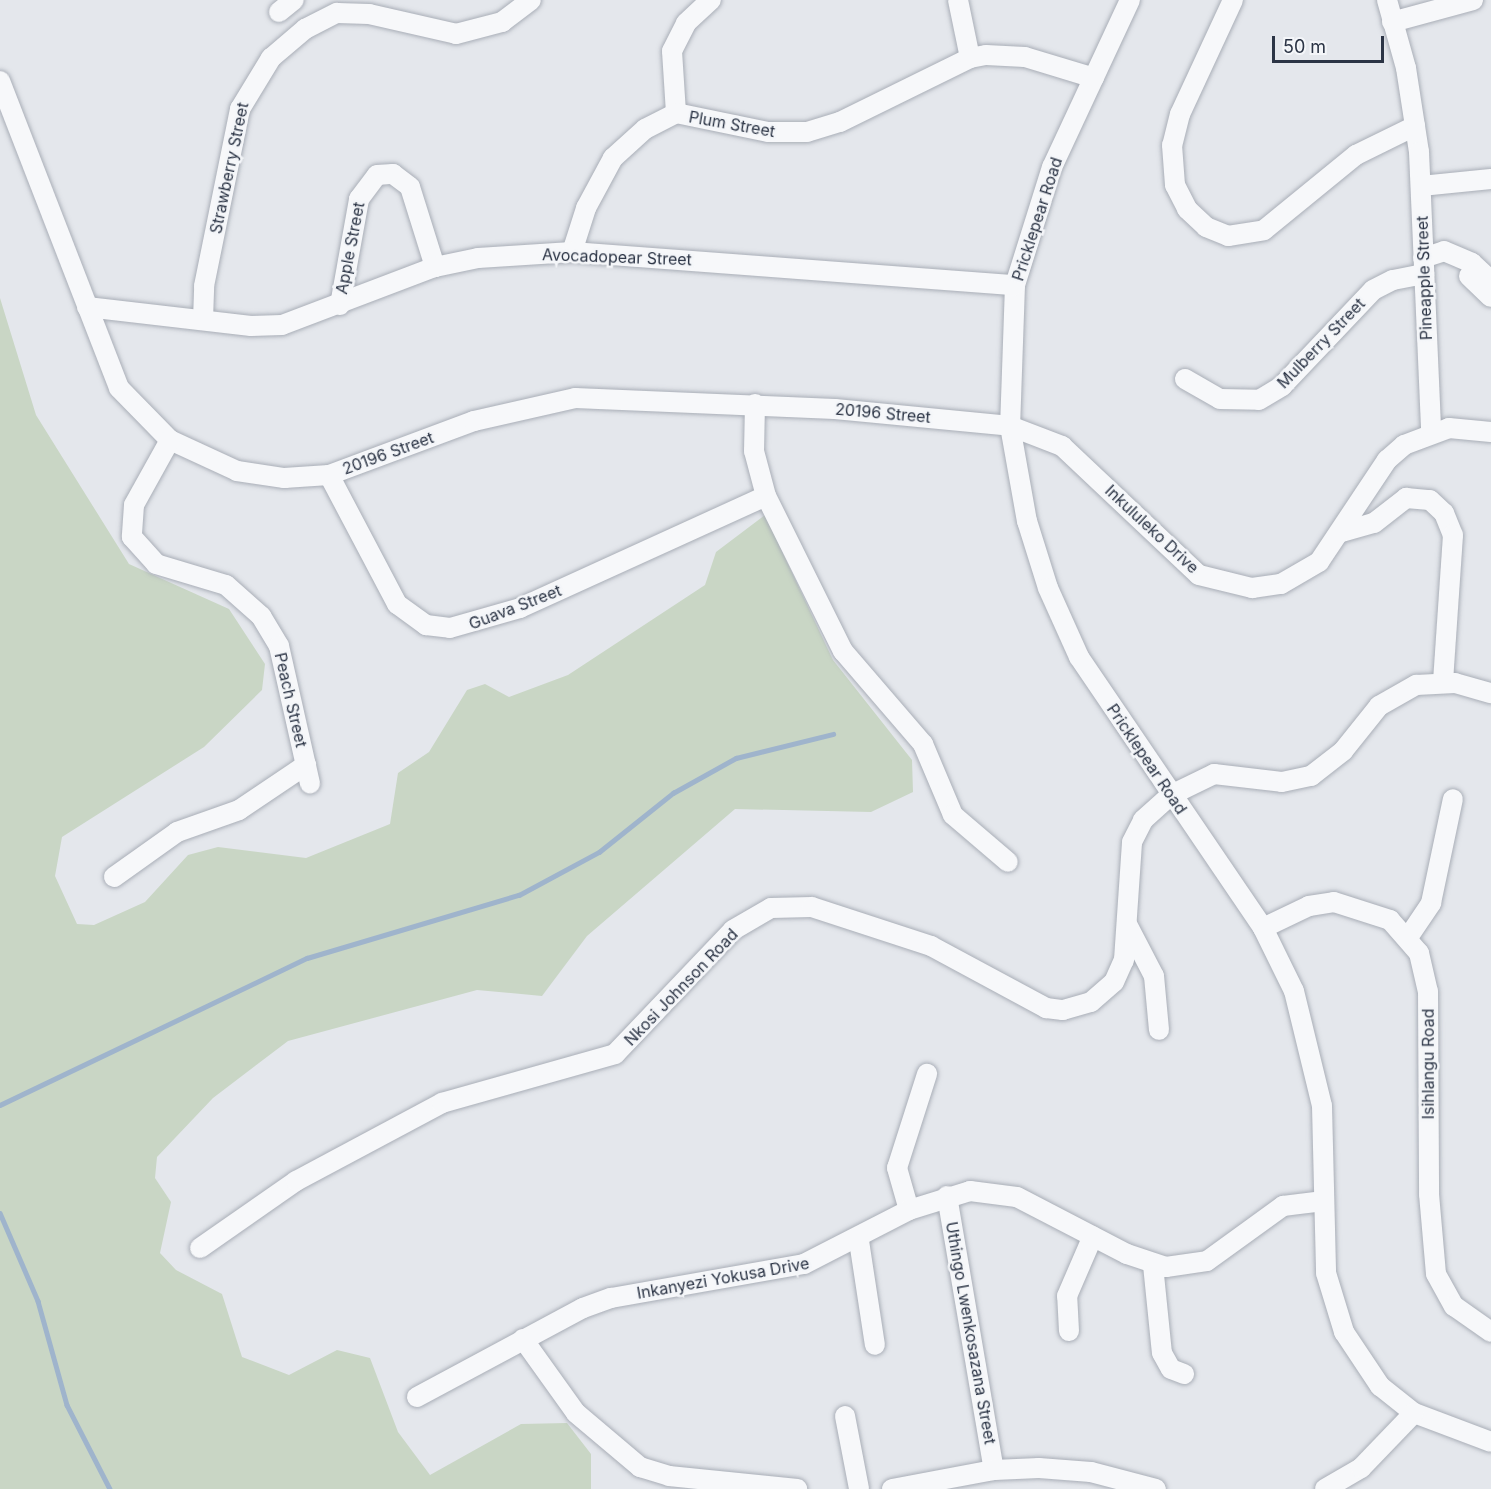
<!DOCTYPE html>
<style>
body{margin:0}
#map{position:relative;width:1491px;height:1489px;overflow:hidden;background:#e4e7ec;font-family:Inter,sans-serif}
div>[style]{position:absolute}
.green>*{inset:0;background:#c9d6c5}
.stream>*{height:4.5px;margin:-2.25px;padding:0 2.25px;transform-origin:2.25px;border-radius:2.25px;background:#9fb4cc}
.roads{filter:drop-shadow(0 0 2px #a9aeb7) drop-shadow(0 0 2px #a9aeb7)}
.minor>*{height:20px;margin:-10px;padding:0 10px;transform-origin:10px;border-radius:10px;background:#f7f8fa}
span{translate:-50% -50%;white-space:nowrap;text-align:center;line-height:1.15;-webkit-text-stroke:5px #f4f6f9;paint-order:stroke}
.street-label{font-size:16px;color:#2b3445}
.scale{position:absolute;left:1272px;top:36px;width:112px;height:27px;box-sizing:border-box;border:3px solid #2b3445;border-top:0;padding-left:8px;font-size:18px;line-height:21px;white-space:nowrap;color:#2b3445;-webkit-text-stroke:4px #f4f6f9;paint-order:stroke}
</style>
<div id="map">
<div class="green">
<i style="clip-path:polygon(0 298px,36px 415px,129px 564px,229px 609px,265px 664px,262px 690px,204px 747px,62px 837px,55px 876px,77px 924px,94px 925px,145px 902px,188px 855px,218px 847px,306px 858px,390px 824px,398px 773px,429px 752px,467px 690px,485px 684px,509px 697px,568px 675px,705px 585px,716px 552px,765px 515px,833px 660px,912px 760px,913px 792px,871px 812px,735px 809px,587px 936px,542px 996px,477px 990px,288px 1041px,213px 1098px,157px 1157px,155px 1178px,171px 1202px,160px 1253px,176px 1270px,222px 1294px,242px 1357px,289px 1375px,337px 1350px,370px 1358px,398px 1432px,430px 1475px,521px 1424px,567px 1423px,591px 1454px,591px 1489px,0 1489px)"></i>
</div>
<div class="stream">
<i style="left:0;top:1105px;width:340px;rotate:-25.6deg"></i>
<i style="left:307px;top:958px;width:221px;rotate:-16.6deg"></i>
<i style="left:519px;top:895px;width:91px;rotate:-28.3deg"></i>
<i style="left:599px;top:852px;width:95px;rotate:-38.6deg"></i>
<i style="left:673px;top:793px;width:72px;rotate:-29.1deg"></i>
<i style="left:736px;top:758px;width:100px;rotate:-13.9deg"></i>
<i style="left:0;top:1213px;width:96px;rotate:66.6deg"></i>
<i style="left:38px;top:1301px;width:108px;rotate:74.4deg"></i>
<i style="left:67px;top:1405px;width:94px;rotate:62.9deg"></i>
</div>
<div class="roads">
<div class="minor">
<i style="left:958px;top:0;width:59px;rotate:78.3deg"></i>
<i style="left:1130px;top:0;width:184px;rotate:115deg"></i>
<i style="left:1052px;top:167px;width:124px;rotate:107.4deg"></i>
<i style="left:1015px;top:285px;width:141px;rotate:92deg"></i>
<i style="left:1010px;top:426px;width:97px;rotate:79.9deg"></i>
<i style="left:1027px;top:521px;width:70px;rotate:72.6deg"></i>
<i style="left:1048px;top:588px;width:76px;rotate:65.8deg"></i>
<i style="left:1079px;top:657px;width:328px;rotate:55.8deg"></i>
<i style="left:1263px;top:928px;width:70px;rotate:63.8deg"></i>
<i style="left:1294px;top:991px;width:118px;rotate:76.3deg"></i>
<i style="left:1322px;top:1106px;width:167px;rotate:88.6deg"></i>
<i style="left:1326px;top:1273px;width:62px;rotate:73deg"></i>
<i style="left:1344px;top:1332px;width:65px;rotate:56.3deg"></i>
<i style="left:1380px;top:1386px;width:43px;rotate:38.5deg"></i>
<i style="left:1414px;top:1413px;width:82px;rotate:20.6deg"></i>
<i style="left:1233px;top:0;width:126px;rotate:114.9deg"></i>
<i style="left:1180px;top:114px;width:32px;rotate:104deg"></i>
<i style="left:1172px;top:145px;width:40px;rotate:85.7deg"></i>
<i style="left:1175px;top:185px;width:27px;rotate:63deg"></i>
<i style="left:1187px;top:209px;width:26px;rotate:43deg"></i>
<i style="left:1206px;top:227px;width:24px;rotate:22deg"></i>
<i style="left:1228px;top:236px;width:36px;rotate:-9deg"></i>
<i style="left:1264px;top:230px;width:119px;rotate:-39.2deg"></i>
<i style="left:1356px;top:155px;width:66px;rotate:-26.2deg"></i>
<i style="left:1387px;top:0;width:71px;rotate:74.4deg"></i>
<i style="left:1406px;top:68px;width:85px;rotate:81.2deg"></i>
<i style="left:1419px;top:152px;width:279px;rotate:87.5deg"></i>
<i style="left:279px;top:12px;width:19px;rotate:-39deg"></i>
<i style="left:1392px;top:22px;width:84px;rotate:-15.2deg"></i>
<i style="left:0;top:81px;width:329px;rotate:68.8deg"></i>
<i style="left:119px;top:388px;width:73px;rotate:45.6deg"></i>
<i style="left:170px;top:440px;width:74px;rotate:24.8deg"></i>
<i style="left:237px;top:471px;width:48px;rotate:8.5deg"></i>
<i style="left:284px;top:478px;width:45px;rotate:-3.8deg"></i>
<i style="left:329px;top:475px;width:155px;rotate:-20.4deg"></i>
<i style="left:474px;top:421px;width:104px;rotate:-12.8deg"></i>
<i style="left:575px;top:398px;width:260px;rotate:2.4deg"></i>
<i style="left:835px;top:409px;width:176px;rotate:5.5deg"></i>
<i style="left:1010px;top:426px;width:56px;rotate:21deg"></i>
<i style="left:1062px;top:446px;width:188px;rotate:43.3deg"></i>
<i style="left:1199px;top:575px;width:55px;rotate:13.8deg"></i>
<i style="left:1252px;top:588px;width:29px;rotate:-8deg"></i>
<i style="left:1281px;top:584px;width:44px;rotate:-30.1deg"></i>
<i style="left:1319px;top:562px;width:123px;rotate:-56.3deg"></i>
<i style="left:1387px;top:460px;width:23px;rotate:-41deg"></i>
<i style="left:1404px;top:445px;width:48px;rotate:-20.7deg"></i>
<i style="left:1449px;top:428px;width:42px;rotate:5.4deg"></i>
<i style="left:676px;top:113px;width:62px;rotate:-93.7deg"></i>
<i style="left:672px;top:51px;width:31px;rotate:-63deg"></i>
<i style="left:686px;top:23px;width:34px;rotate:-43deg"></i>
<i style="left:1421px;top:186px;width:70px;rotate:-5.7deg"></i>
<i style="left:572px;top:252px;width:46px;rotate:-72.3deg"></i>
<i style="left:586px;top:208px;width:57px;rotate:-61.6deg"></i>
<i style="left:613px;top:158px;width:43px;rotate:-42.2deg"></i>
<i style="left:645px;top:129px;width:35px;rotate:-27deg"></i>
<i style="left:676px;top:113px;width:94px;rotate:11.7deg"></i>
<i style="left:768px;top:132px;width:39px"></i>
<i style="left:807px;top:132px;width:34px;rotate:-17deg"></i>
<i style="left:840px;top:122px;width:145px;rotate:-26.2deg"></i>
<i style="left:970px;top:58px;width:16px;rotate:-11deg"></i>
<i style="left:986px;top:55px;width:39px;rotate:3deg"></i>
<i style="left:1025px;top:57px;width:72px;rotate:16.9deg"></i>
<i style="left:1423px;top:258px;width:22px;rotate:-18deg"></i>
<i style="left:1444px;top:251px;width:30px;rotate:23deg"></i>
<i style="left:1472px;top:263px;width:26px;rotate:43deg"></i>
<i style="left:1469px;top:276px;width:30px;rotate:44deg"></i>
<i style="left:340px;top:305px;width:108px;rotate:-79.8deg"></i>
<i style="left:359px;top:199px;width:30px;rotate:-53deg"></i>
<i style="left:377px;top:175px;width:16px;rotate:-4deg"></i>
<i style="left:393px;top:174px;width:21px;rotate:37deg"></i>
<i style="left:410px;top:187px;width:84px;rotate:72.6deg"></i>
<i style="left:87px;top:307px;width:165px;rotate:6.6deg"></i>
<i style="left:251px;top:326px;width:31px;rotate:-2deg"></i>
<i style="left:282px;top:325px;width:164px;rotate:-20.8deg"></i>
<i style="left:435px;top:267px;width:44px;rotate:-11.8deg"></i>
<i style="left:478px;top:258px;width:94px;rotate:-3.7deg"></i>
<i style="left:572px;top:252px;width:444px;rotate:4.3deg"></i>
<i style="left:203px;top:320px;width:34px;rotate:-88deg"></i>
<i style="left:204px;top:286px;width:181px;rotate:-78.5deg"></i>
<i style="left:240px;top:109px;width:60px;rotate:-58.7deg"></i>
<i style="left:271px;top:58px;width:45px;rotate:-40.5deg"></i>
<i style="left:305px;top:29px;width:36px;rotate:-27deg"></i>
<i style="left:337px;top:13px;width:32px;rotate:2deg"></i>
<i style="left:369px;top:14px;width:89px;rotate:12.9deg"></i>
<i style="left:456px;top:34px;width:48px;rotate:-14.6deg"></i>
<i style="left:502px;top:22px;width:36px;rotate:-37deg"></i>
<i style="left:1185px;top:379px;width:40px;rotate:29.7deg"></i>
<i style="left:1220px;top:399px;width:39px;rotate:1deg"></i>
<i style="left:1259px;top:400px;width:27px;rotate:-31deg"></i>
<i style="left:1282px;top:386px;width:132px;rotate:-46.5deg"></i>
<i style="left:1373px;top:290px;width:22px;rotate:-27deg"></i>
<i style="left:1393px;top:280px;width:32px;rotate:-11deg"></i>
<i style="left:755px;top:404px;width:47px;rotate:91.2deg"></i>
<i style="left:754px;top:451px;width:47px;rotate:75.1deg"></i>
<i style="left:766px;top:496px;width:173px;rotate:63.6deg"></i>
<i style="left:843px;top:651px;width:123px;rotate:49.3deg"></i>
<i style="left:923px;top:744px;width:77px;rotate:67.1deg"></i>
<i style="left:953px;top:815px;width:72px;rotate:40.5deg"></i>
<i style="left:170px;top:440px;width:74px;rotate:119deg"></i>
<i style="left:134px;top:505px;width:32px;rotate:94deg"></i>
<i style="left:132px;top:537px;width:36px;rotate:48deg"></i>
<i style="left:156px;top:564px;width:73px;rotate:16.7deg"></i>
<i style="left:226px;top:585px;width:47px;rotate:41.5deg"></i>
<i style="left:261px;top:616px;width:35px;rotate:59deg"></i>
<i style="left:279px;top:646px;width:141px;rotate:77.3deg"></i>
<i style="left:329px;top:475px;width:146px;rotate:62.2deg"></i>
<i style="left:397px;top:604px;width:36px;rotate:36deg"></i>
<i style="left:426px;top:625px;width:24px;rotate:7deg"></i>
<i style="left:450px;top:628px;width:73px;rotate:-15.9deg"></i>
<i style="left:520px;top:608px;width:270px;rotate:-24.5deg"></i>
<i style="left:1342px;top:532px;width:33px;rotate:-16deg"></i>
<i style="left:1374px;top:523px;width:41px;rotate:-38deg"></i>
<i style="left:1406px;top:498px;width:24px;rotate:5deg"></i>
<i style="left:1430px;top:500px;width:19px;rotate:43deg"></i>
<i style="left:1444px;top:513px;width:24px;rotate:68deg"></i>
<i style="left:1453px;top:535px;width:148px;rotate:93.9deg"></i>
<i style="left:114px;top:877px;width:77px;rotate:-35.5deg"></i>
<i style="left:177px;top:832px;width:66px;rotate:-19.5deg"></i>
<i style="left:239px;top:810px;width:81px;rotate:-33.9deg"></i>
<i style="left:1127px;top:924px;width:59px;rotate:62.6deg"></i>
<i style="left:1154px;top:976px;width:54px;rotate:84.7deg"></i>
<i style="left:1263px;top:928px;width:51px;rotate:-25.6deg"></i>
<i style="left:1309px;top:906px;width:25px;rotate:-9deg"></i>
<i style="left:1334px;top:902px;width:59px;rotate:17.8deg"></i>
<i style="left:1390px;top:920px;width:44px;rotate:48.7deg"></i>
<i style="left:1419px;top:953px;width:39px;rotate:77deg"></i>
<i style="left:1428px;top:991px;width:203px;rotate:89.7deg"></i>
<i style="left:1429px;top:1194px;width:80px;rotate:85deg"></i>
<i style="left:1436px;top:1274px;width:37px;rotate:61deg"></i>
<i style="left:1454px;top:1306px;width:45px;rotate:35.1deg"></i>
<i style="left:1409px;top:936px;width:40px;rotate:-56deg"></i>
<i style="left:1431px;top:903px;width:106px;rotate:-78.1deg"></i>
<i style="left:947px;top:1196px;width:278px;rotate:80.3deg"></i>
<i style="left:909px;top:1210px;width:44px;rotate:-105.9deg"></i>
<i style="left:897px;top:1168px;width:99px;rotate:-72.3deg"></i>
<i style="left:859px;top:1241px;width:105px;rotate:81.3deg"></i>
<i style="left:200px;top:1248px;width:117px;rotate:-34.9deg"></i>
<i style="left:296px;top:1181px;width:166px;rotate:-28.1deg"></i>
<i style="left:442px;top:1103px;width:180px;rotate:-15.8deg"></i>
<i style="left:615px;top:1054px;width:171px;rotate:-46.4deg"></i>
<i style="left:733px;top:930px;width:44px;rotate:-30.1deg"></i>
<i style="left:771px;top:908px;width:41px;rotate:-1.4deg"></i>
<i style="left:812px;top:907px;width:125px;rotate:18.1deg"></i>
<i style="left:931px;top:946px;width:131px;rotate:28.3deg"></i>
<i style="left:1046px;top:1008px;width:17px;rotate:7deg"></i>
<i style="left:1063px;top:1010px;width:29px;rotate:-16deg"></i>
<i style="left:1091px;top:1002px;width:30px;rotate:-41deg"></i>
<i style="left:1114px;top:982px;width:24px;rotate:-66deg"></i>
<i style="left:1124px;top:960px;width:118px;rotate:-86.1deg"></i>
<i style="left:1132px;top:842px;width:25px;rotate:-63deg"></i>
<i style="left:1143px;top:820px;width:38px;rotate:-42deg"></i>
<i style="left:1171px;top:795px;width:48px;rotate:-26deg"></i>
<i style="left:1214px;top:774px;width:68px;rotate:6.7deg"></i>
<i style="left:1282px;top:782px;width:30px;rotate:-12deg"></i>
<i style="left:1311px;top:776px;width:41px;rotate:-38deg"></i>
<i style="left:1343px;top:751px;width:58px;rotate:-51.3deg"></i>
<i style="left:1379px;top:706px;width:43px;rotate:-29.6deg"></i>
<i style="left:1416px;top:685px;width:39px;rotate:-3deg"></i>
<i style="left:1455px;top:683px;width:37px;rotate:16deg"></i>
<i style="left:1153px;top:1265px;width:88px;rotate:84.2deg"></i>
<i style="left:1162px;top:1353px;width:18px;rotate:61deg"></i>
<i style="left:1171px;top:1369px;width:14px;rotate:21deg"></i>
<i style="left:1069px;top:1331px;width:35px;rotate:-93deg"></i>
<i style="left:1067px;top:1296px;width:65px;rotate:-66.6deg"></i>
<i style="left:523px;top:1339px;width:91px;rotate:54.4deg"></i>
<i style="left:576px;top:1413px;width:84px;rotate:40.2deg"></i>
<i style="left:640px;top:1467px;width:30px;rotate:17deg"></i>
<i style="left:669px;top:1476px;width:129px;rotate:5.8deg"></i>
<i style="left:417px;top:1397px;width:188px;rotate:-28.2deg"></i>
<i style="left:583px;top:1308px;width:30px;rotate:-20deg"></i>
<i style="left:611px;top:1298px;width:196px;rotate:-10deg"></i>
<i style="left:804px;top:1264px;width:118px;rotate:-27.2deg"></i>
<i style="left:909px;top:1210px;width:64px;rotate:-17.3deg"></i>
<i style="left:970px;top:1191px;width:47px;rotate:7.3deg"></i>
<i style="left:1017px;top:1197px;width:124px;rotate:27.4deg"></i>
<i style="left:1127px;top:1254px;width:41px;rotate:18.4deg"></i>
<i style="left:1166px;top:1267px;width:41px;rotate:-8.3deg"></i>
<i style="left:1207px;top:1261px;width:94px;rotate:-35.9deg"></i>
<i style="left:1283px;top:1206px;width:41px;rotate:-7deg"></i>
<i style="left:845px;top:1416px;width:74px;rotate:79.1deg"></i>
<i style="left:892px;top:1489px;width:104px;rotate:-10.6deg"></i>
<i style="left:994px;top:1470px;width:45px;rotate:-2.5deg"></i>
<i style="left:1039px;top:1468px;width:52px;rotate:4.4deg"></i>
<i style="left:1091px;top:1472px;width:67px;rotate:14.7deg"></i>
<i style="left:1325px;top:1489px;width:42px;rotate:-30.3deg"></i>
<i style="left:1361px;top:1468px;width:76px;rotate:-46.1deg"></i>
</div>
</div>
<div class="street-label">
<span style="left:732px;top:124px;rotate:10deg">Plum Street</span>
<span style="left:229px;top:168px;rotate:-78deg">Strawberry Street</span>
<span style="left:1037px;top:219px;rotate:-72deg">Pricklepear Road</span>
<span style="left:350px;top:248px;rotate:-79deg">Apple Street</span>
<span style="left:617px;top:257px;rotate:2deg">Avocadopear Street</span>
<span style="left:1424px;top:278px;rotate:-92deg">Pineapple Street</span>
<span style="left:1321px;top:343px;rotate:-46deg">Mulberry Street</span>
<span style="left:883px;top:413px;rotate:5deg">20196 Street</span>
<span style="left:388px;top:453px;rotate:-20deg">20196 Street</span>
<span style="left:1152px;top:529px;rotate:43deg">Inkululeko Drive</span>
<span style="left:515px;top:607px;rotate:-21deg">Guava Street</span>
<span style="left:291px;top:700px;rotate:77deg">Peach Street</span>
<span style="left:1147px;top:759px;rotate:56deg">Pricklepear Road</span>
<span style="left:681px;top:987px;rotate:-46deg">Nkosi Johnson Road</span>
<span style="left:1428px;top:1064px;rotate:-90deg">Isihlangu Road</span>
<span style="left:723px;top:1278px;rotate:-10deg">Inkanyezi Yokusa Drive</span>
<span style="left:971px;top:1333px;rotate:80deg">Uthingo Lwenkosazana Street</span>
</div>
<div class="scale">50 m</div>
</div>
